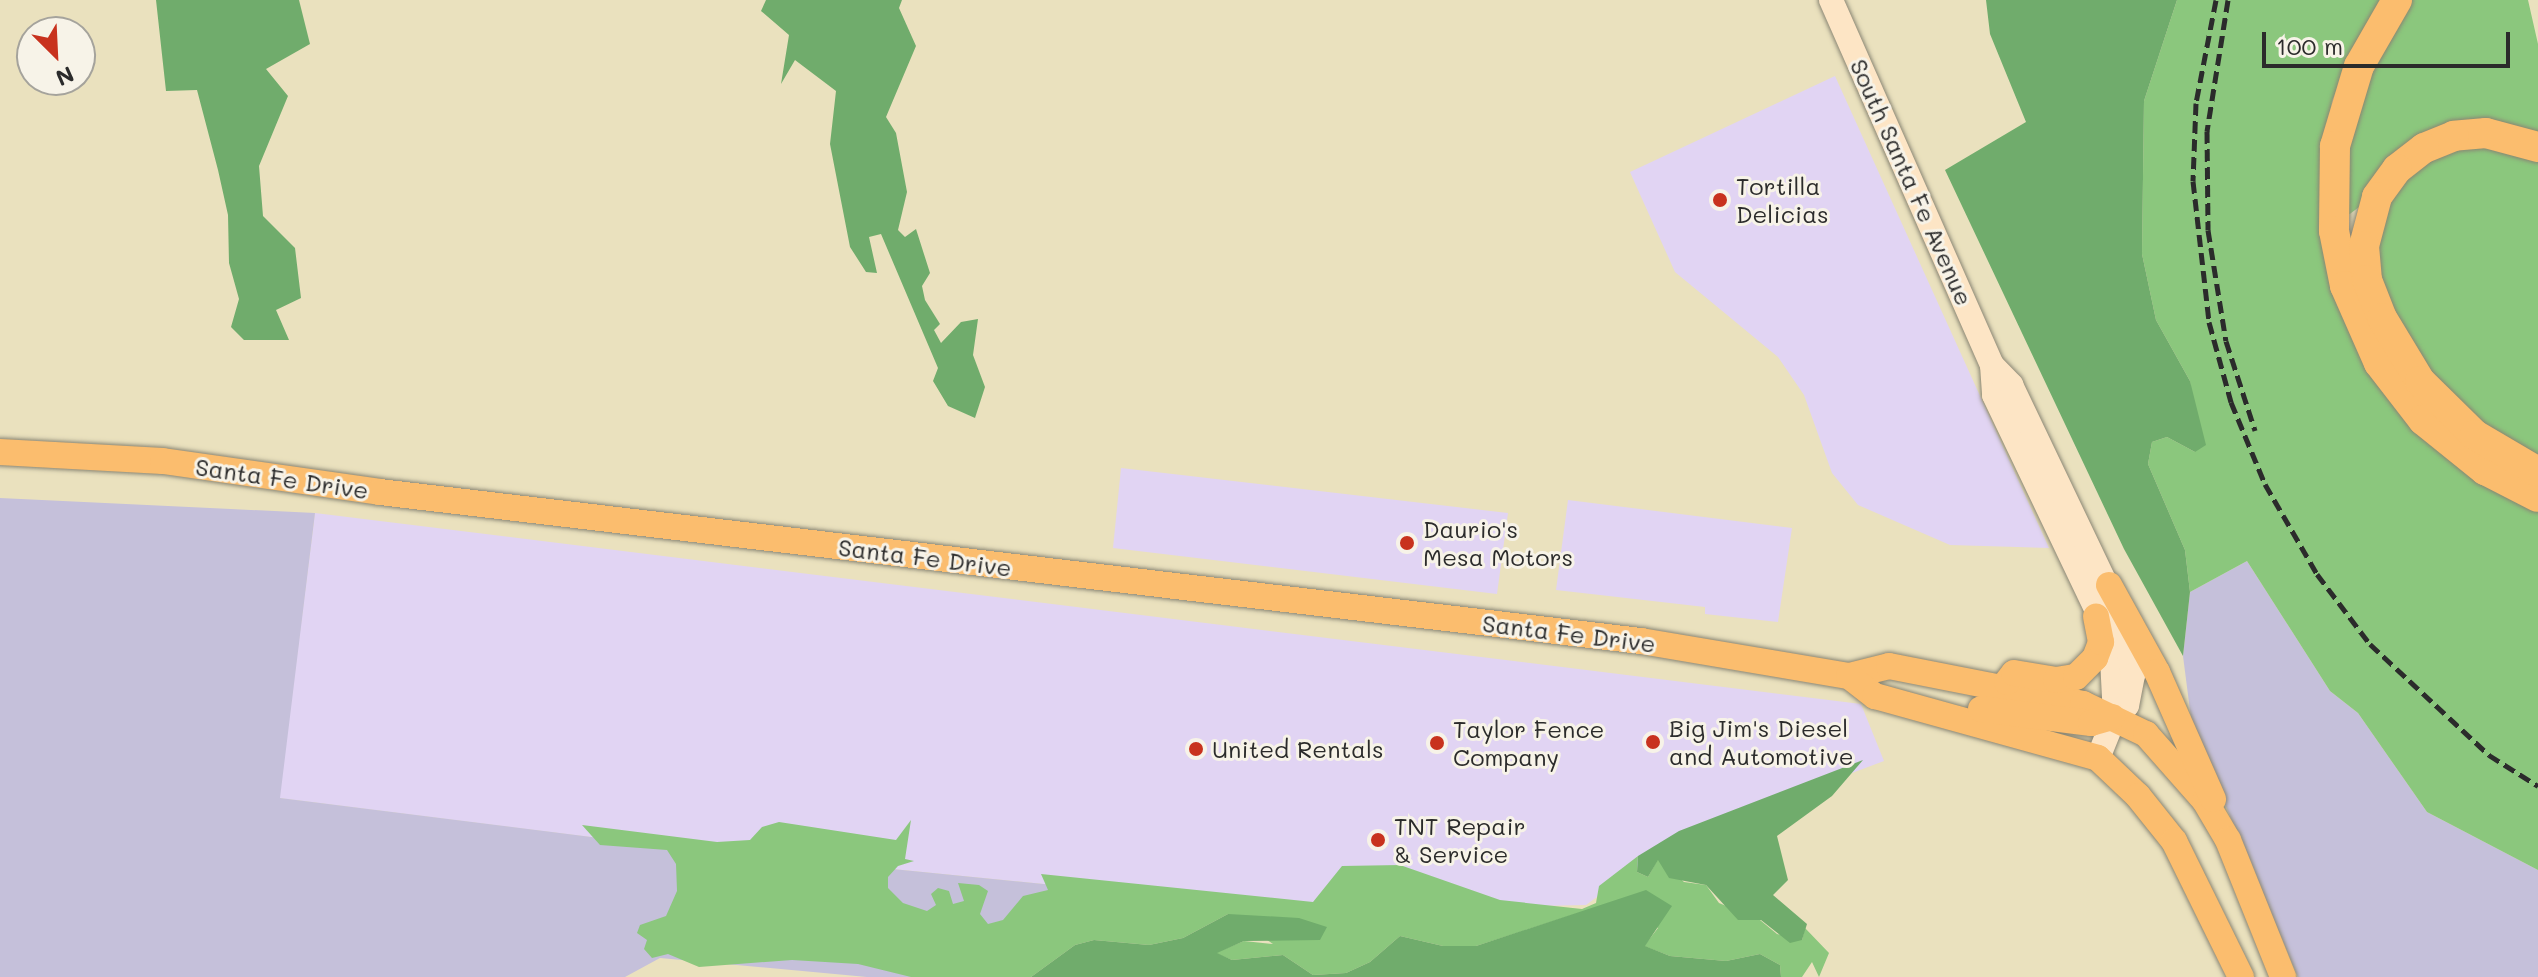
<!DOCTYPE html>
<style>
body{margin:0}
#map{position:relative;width:2538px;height:977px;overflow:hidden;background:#eae1be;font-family:Mali,sans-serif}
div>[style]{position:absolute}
.built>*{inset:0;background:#e1d4f3}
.industrial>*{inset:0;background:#c5c0da}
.green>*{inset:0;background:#8bc77d}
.forest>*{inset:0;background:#70ac6c}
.roads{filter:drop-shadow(0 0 2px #8a8674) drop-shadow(0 0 2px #8a8674)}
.secondary>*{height:24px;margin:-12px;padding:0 12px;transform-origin:12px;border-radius:12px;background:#fde5c5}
.primary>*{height:26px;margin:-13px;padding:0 13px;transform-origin:13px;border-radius:13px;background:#fbbd6e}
.highway>*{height:30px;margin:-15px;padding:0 15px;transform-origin:15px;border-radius:15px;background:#fbbd6e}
.rail>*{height:5px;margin-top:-2.5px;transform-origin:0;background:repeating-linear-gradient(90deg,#2b2b2b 0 12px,transparent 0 18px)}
.dots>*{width:22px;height:22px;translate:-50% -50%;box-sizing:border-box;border:4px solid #f7f3e8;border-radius:50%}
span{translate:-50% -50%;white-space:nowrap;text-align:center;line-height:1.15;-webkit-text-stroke:6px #f7f3e8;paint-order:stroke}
.street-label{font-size:24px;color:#2b2b2b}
.poi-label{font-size:24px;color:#2b2b2b}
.left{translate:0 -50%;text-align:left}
.north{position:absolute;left:16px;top:16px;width:80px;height:80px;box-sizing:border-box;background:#f7f3e8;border:2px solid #a5a39c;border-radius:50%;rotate:156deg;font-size:22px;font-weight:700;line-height:32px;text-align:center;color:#2b2b2b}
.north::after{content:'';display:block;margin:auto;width:28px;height:36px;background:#c8321e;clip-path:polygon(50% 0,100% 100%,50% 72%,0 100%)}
.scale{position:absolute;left:2262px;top:32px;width:248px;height:36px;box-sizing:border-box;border:4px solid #2b2b2b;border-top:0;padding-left:10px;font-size:24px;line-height:28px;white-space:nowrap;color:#2b2b2b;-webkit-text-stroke:6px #f7f3e8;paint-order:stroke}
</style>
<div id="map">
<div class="built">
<i style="clip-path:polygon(1835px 76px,2049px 548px,1950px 545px,1858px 505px,1832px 473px,1804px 395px,1778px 357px,1675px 272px,1638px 190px,1630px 172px)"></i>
<i style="clip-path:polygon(1121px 468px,1508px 513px,1497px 594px,1113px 548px)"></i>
<i style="clip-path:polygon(1568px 500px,1792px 528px,1778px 622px,1705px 614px,1705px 607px,1556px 590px)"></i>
<i style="clip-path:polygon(315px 513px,1861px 704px,1884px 761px,1676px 839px,1586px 905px,1314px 911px,671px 847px,279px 798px)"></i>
</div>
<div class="industrial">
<i style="clip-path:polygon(0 498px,315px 513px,280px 798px,671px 847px,1164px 896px,998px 977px,867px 977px,660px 958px,625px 977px,0 977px)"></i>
<i style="clip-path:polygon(2247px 561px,2330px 691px,2358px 713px,2427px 812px,2538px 870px,2538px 977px,2298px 977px,2192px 726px,2183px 656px,2190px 592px)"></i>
</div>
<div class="green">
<i style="clip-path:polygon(2177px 0,2383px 0,2359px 37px,2332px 101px,2320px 168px,2323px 247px,2538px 509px,2538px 870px,2427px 812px,2358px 713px,2330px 691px,2247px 561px,2190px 592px,2185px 550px,2148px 464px,2152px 442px,2167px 437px,2195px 452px,2190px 381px,2156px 320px,2142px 254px,2144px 101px)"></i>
<i style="clip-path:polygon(2410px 0,2528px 0,2538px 44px,2538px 136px,2474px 122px,2347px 216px,2345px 150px,2377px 53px)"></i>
<i style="clip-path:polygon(2483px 146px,2538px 160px,2538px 458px,2484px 429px,2432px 377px,2379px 284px,2376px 243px,2394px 186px,2450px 148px)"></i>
<i style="clip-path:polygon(911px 820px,905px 859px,914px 861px,898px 866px,888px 877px,888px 888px,903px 903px,927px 911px,936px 905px,931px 894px,938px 888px,949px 891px,953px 904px,964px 901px,958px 883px,979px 885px,988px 891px,980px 914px,988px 924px,1003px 920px,1023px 896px,1048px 890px,1041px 874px,1313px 902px,1342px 866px,1400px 865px,1500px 900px,1582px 909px,1596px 903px,1599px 886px,1638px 856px,1637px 872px,1648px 877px,1658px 859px,1684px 882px,1706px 885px,1719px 903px,1760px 920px,1777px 934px,1802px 940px,1805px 928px,1829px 953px,1819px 977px,1812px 962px,1802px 977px,1781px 977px,1780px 965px,1760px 954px,1726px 961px,1670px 956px,1644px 946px,1658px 928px,1622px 899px,1476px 946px,1443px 946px,1400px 936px,1370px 962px,1346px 973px,1313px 975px,1283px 955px,1232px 960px,1215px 953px,1244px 941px,1273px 944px,1228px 914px,1183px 938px,1149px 945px,1094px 940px,1075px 945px,1031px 977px,911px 977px,858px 964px,792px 960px,699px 967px,668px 954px,652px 958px,644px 949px,647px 940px,637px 933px,640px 925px,666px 916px,677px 891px,676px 864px,667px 850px,600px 845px,582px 825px,717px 842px,750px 840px,762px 827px,779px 822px,896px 840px)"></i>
</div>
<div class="forest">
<i style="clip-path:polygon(156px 0,299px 0,310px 44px,266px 69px,288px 96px,259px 166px,263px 216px,295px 248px,301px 298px,276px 310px,289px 340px,244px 340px,231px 327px,239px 299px,229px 263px,228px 215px,218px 170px,197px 90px,166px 91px)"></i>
<i style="clip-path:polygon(766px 0,902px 0,899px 8px,916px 46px,886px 117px,896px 133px,907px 192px,898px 230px,905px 237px,916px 229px,930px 273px,922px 286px,925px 300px,940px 324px,934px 330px,941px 343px,961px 322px,978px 319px,973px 355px,985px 387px,975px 418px,948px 406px,933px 381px,938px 368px,881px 234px,869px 237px,877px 273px,866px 272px,850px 247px,830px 144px,836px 91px,795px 60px,781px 84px,789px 35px,761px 11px)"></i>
<i style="clip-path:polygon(1986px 0,2177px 0,2144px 101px,2142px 254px,2156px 320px,2190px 381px,2206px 445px,2195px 452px,2167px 437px,2152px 442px,2148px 464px,2185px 550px,2190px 592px,2183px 656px,2124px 549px,1945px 170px,2026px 122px,1990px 34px)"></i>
<i style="clip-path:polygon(1863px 760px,1832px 796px,1777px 836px,1788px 880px,1773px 895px,1807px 924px,1802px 940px,1790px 943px,1761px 920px,1738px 920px,1706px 885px,1669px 878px,1658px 860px,1648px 877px,1637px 872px,1638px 856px,1679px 831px)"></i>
<i style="clip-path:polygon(1646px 890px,1672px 906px,1645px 946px,1670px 956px,1726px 961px,1760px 954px,1780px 965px,1781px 977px,1031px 977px,1075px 945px,1094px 940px,1149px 945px,1183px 938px,1228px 914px,1299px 918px,1327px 927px,1320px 940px,1244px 941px,1217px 953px,1232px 960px,1283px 955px,1313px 975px,1346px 973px,1370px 962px,1400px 936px,1443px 946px,1476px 946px)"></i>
</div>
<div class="roads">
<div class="secondary">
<i style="left:1831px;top:0;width:399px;rotate:66.2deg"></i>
<i style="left:1992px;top:365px;width:30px;rotate:86deg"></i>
<i style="left:1994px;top:395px;width:272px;rotate:64.5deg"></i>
<i style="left:2111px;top:640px;width:76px;rotate:87deg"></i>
<i style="left:1992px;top:365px;width:28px;rotate:46deg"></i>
<i style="left:2011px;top:385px;width:260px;rotate:64.5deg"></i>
<i style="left:2123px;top:620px;width:56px;rotate:79.7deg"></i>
<i style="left:2133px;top:675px;width:31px;rotate:101deg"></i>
<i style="left:2127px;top:705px;width:16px;rotate:137deg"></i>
<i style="left:2115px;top:716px;width:45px;rotate:112deg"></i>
</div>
<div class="primary">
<i style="left:0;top:452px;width:163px;rotate:3.2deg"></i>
<i style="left:163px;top:461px;width:219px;rotate:8.1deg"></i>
<i style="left:380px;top:492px;width:1270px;rotate:6.74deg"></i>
<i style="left:1641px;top:641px;width:211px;rotate:9.6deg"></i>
<i style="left:1849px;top:676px;width:41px;rotate:-14deg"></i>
<i style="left:1889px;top:666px;width:198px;rotate:11.1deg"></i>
<i style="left:2083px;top:704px;width:70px;rotate:25.5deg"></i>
<i style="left:2146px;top:734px;width:89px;rotate:48.6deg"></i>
<i style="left:2205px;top:801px;width:45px;rotate:59.5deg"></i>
<i style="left:2228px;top:840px;width:148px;rotate:68.1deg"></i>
<i style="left:2109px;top:585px;width:99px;rotate:61.1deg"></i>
<i style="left:2157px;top:672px;width:139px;rotate:66.2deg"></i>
<i style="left:1849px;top:676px;width:33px;rotate:38deg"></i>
<i style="left:1875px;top:696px;width:231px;rotate:15.5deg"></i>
<i style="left:2098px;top:758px;width:55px;rotate:43.5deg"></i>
<i style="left:2138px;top:796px;width:58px;rotate:51.3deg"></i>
<i style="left:2174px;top:841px;width:152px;rotate:63.8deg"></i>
<i style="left:2007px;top:682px;width:11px;rotate:-52deg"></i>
<i style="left:2014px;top:673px;width:43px;rotate:9.5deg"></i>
<i style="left:2056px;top:680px;width:20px;rotate:-9deg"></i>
<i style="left:2076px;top:677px;width:27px;rotate:-45deg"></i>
<i style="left:2095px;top:658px;width:17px;rotate:-69deg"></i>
<i style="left:2101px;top:642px;width:26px;rotate:-101deg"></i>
<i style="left:1981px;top:709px;width:111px;rotate:7.3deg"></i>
<i style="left:2091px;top:723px;width:22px;rotate:-16deg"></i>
</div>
<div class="highway">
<i style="left:2397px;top:0;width:76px;rotate:119.9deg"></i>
<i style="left:2359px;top:66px;width:84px;rotate:106.7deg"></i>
<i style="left:2335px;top:146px;width:85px;rotate:90.7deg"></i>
<i style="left:2334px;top:231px;width:56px;rotate:78.7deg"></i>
<i style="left:2345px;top:286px;width:84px;rotate:66.2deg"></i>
<i style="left:2379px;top:363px;width:72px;rotate:52.3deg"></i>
<i style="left:2423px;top:420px;width:80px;rotate:38.9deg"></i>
<i style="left:2485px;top:470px;width:59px;rotate:27deg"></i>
<i style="left:2538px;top:147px;width:54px;rotate:-164.9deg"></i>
<i style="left:2486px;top:133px;width:32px;rotate:175deg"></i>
<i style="left:2454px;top:136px;width:32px;rotate:158deg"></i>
<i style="left:2424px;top:148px;width:34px;rotate:142deg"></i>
<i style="left:2397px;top:169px;width:34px;rotate:126deg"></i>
<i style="left:2377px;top:197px;width:51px;rotate:104.9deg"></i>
<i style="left:2364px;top:246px;width:34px;rotate:85deg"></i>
<i style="left:2367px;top:280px;width:41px;rotate:68.5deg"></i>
<i style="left:2382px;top:318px;width:74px;rotate:58.9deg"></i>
<i style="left:2420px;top:381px;width:77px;rotate:44.5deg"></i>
<i style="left:2475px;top:435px;width:73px;rotate:30.4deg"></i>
</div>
</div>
<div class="rail">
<i style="left:2216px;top:0;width:105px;rotate:101deg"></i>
<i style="left:2196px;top:103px;width:78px;rotate:92.2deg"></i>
<i style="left:2193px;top:181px;width:142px;rotate:83.5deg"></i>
<i style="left:2209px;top:322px;width:83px;rotate:74.6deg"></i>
<i style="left:2231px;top:402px;width:89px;rotate:67.5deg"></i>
<i style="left:2265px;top:484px;width:104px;rotate:60deg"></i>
<i style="left:2317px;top:574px;width:88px;rotate:52.9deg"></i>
<i style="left:2370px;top:644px;width:163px;rotate:43deg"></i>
<i style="left:2489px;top:755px;width:58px;rotate:32.3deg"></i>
<i style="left:2228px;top:0;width:133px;rotate:99.1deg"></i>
<i style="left:2207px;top:131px;width:99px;rotate:89.4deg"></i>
<i style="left:2208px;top:230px;width:112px;rotate:80.8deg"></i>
<i style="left:2226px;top:341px;width:94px;rotate:72deg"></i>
</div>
<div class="dots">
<i style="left:1720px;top:200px;background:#c8321e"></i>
<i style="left:1407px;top:543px;background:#c8321e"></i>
<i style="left:1653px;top:742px;background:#c8321e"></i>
<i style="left:1437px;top:743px;background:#c8321e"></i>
<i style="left:1196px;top:749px;background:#c8321e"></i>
<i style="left:1378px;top:840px;background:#c8321e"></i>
</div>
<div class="street-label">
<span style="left:1912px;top:182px;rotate:66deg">South Santa Fe Avenue</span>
<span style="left:282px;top:478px;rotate:8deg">Santa Fe Drive</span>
<span style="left:925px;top:557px;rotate:7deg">Santa Fe Drive</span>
<span style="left:1569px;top:633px;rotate:7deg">Santa Fe Drive</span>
</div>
<div class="poi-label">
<span class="left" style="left:1736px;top:200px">Tortilla<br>Delicias</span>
<span class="left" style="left:1423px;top:543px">Daurio's<br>Mesa Motors</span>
<span class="left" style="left:1669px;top:742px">Big Jim's Diesel<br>and Automotive</span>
<span class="left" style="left:1453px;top:743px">Taylor Fence<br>Company</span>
<span class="left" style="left:1212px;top:749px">United Rentals</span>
<span class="left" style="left:1394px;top:840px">TNT Repair<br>&amp; Service</span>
</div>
<div class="north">N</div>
<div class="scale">100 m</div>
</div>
